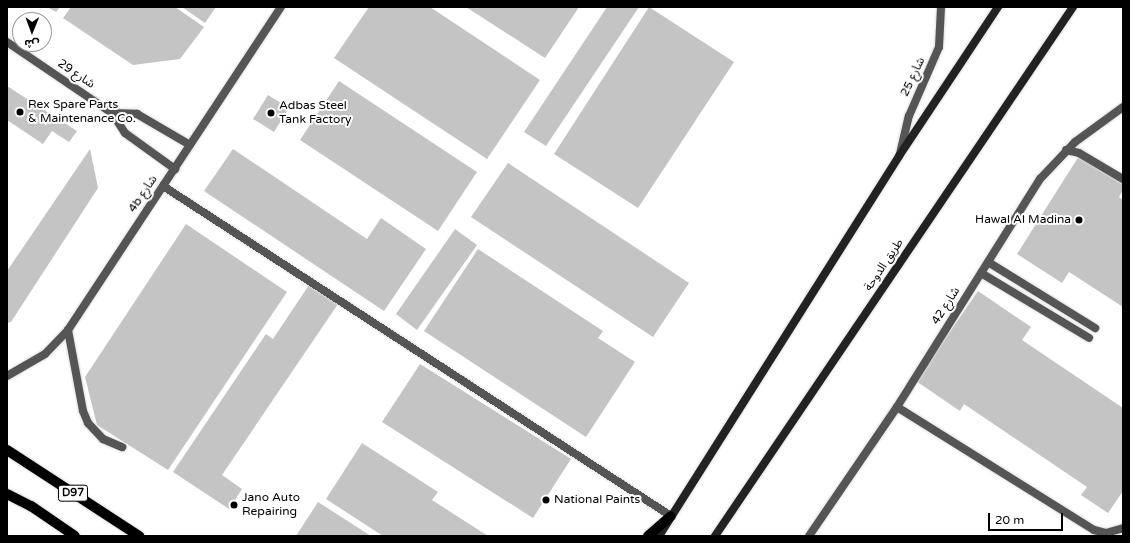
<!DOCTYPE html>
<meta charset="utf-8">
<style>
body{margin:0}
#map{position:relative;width:1130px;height:543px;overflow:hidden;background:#fff;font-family:"Varela Round","Noto Sans Arabic",sans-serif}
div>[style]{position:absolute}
.building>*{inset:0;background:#c4c4c4}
.roads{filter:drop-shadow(0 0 1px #dbdbdb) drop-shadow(0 0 1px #dbdbdb)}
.service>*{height:8px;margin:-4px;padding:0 4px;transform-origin:4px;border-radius:4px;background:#555}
.minor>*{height:8px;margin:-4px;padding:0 4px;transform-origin:4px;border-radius:4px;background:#555}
.secondary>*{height:8px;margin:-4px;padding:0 4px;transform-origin:4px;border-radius:4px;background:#222}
.primary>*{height:10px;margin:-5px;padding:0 5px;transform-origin:5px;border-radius:5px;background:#000}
.dots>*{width:11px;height:11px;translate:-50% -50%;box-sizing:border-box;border:2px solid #fff;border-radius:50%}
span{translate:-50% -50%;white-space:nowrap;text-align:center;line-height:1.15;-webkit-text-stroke:4px #fff;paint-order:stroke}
.shield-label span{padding:1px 3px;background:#fff;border:1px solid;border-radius:3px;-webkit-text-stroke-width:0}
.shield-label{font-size:11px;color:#000;font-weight:700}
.street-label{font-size:12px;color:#000}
.poi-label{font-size:12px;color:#000}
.left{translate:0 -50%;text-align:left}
.right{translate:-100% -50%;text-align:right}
.frame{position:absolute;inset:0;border:8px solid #000;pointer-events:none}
.north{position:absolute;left:12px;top:12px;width:40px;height:40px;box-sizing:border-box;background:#fff;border:1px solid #999;border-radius:50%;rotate:181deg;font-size:11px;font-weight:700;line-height:16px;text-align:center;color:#000}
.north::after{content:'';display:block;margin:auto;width:14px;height:18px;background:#000;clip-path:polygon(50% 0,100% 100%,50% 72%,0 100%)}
.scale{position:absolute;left:988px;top:513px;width:75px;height:18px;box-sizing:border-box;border:2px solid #000;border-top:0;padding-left:5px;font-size:12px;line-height:14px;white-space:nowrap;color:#000;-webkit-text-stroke:3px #fff;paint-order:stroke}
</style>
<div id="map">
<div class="building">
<i style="clip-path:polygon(47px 7px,60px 7px,56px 12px)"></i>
<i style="clip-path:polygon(71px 7px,175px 7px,204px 27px,180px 59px,133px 65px,63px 18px)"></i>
<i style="clip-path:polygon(182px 7px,216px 7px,205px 23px)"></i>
<i style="clip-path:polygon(369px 7px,430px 7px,540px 80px,487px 159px,334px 58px)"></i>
<i style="clip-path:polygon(466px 7px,579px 7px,545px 58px)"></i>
<i style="clip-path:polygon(607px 7px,639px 7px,546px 146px,524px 132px)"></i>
<i style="clip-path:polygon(649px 7px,734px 62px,638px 208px,554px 154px)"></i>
<i style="clip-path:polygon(339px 81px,477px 172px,438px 231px,300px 140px)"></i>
<i style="clip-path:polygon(7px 86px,77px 131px,69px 142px,52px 131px,43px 144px,7px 120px)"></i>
<i style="clip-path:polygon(268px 95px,289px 108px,274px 132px,253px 119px)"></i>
<i style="clip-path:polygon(90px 149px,98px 188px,11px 322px,7px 323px,7px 271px)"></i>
<i style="clip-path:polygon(233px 149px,367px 239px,381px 218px,426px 249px,384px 311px,204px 191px)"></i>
<i style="clip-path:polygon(1079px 156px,1123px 184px,1123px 190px,1119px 197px,1123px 200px,1123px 307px,1069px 272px,1062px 283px,1017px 254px)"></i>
<i style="clip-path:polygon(508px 163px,689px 283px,653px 337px,471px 217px)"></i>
<i style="clip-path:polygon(186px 224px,287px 292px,168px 470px,97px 425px,85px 377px)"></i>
<i style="clip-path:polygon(455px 229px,477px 245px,417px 330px,396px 314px)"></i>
<i style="clip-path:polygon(478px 249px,603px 331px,598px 338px,635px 362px,586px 437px,424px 331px)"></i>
<i style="clip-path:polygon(309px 285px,338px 304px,222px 475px,242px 489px,229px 509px,173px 472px,266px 334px,273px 339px)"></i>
<i style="clip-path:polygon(978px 291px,1031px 327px,1022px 340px,1123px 408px,1123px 491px,1108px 513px,1081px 495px,1087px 487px,964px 404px,960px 411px,916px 381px)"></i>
<i style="clip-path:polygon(420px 364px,571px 459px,533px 518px,382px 422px)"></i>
<i style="clip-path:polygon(362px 443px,438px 492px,432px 500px,488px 536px,383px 536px,326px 499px)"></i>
<i style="clip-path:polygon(318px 502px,371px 536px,296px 536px)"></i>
</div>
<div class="roads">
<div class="service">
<i style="left:1066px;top:150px;width:13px;rotate:13deg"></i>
<i style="left:1079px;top:153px;width:51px;rotate:30.6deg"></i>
<i style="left:163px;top:186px;width:606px;rotate:33.01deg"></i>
<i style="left:988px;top:262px;width:126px;rotate:31.7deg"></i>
<i style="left:981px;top:273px;width:126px;rotate:31deg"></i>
<i style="left:68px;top:330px;width:82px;rotate:79.5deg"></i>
<i style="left:83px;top:411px;width:13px;rotate:67deg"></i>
<i style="left:88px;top:423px;width:22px;rotate:47deg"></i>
<i style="left:103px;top:439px;width:21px;rotate:23deg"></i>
<i style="left:897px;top:407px;width:232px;rotate:32deg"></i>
<i style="left:1094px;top:530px;width:12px;rotate:14deg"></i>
<i style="left:1106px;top:533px;width:18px;rotate:-16deg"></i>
</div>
<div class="minor">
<i style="left:7px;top:42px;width:127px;rotate:34.1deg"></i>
<i style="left:112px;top:113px;width:24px;rotate:57deg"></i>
<i style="left:125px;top:133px;width:62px;rotate:35.8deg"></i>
<i style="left:112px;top:113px;width:25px;rotate:2deg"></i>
<i style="left:137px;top:114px;width:61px;rotate:30.3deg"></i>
<i style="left:900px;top:154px;width:39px;rotate:-77deg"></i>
<i style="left:909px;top:116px;width:75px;rotate:-66.5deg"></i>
<i style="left:939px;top:47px;width:40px;rotate:-87.1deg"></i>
<i style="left:7px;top:376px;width:44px;rotate:-30.1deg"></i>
<i style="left:45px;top:354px;width:33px;rotate:-46deg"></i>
<i style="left:68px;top:330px;width:387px;rotate:-56.6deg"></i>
<i style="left:809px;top:536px;width:156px;rotate:-55.7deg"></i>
<i style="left:897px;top:407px;width:269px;rotate:-57.9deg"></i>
<i style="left:1040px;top:179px;width:51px;rotate:-46.6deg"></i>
<i style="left:1075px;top:142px;width:59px;rotate:-36.1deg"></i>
</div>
<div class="secondary">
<i style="left:659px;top:536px;width:449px;rotate:-57.7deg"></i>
<i style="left:899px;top:156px;width:179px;rotate:-56.4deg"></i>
<i style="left:715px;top:536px;width:639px;rotate:-55.91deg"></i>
</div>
<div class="primary">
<i style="left:7px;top:450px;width:158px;rotate:33.1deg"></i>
<i style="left:7px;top:494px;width:27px;rotate:27deg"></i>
<i style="left:31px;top:506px;width:53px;rotate:34.3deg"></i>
<i style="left:648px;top:536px;width:30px;rotate:-41deg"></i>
</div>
</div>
<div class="dots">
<i style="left:20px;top:112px;background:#000"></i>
<i style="left:271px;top:113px;background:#000"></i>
<i style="left:1079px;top:220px;background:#000"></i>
<i style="left:546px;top:500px;background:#000"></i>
<i style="left:234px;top:505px;background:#000"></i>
</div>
<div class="shield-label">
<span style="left:73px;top:493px">D97</span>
</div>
<div class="street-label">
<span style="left:76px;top:74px;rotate:34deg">شارع 29</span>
<span style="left:913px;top:77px;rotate:-65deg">شارع 25</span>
<span style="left:143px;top:194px;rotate:-56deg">4b شارع</span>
<span style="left:884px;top:265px;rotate:-56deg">طريق الدوحة</span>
<span style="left:946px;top:306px;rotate:-58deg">شارع 42</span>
</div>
<div class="poi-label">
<span class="left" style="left:28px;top:112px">Rex Spare Parts<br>&amp; Maintenance Co.</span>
<span class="left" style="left:279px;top:113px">Adbas Steel<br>Tank Factory</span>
<span class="right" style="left:1071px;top:220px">Hawal Al Madina</span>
<span class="left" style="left:242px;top:505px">Jano Auto<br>Repairing</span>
<span class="left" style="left:554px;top:500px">National Paints</span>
</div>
<div class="frame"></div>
<div class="north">ش</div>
<div class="scale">20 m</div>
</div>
